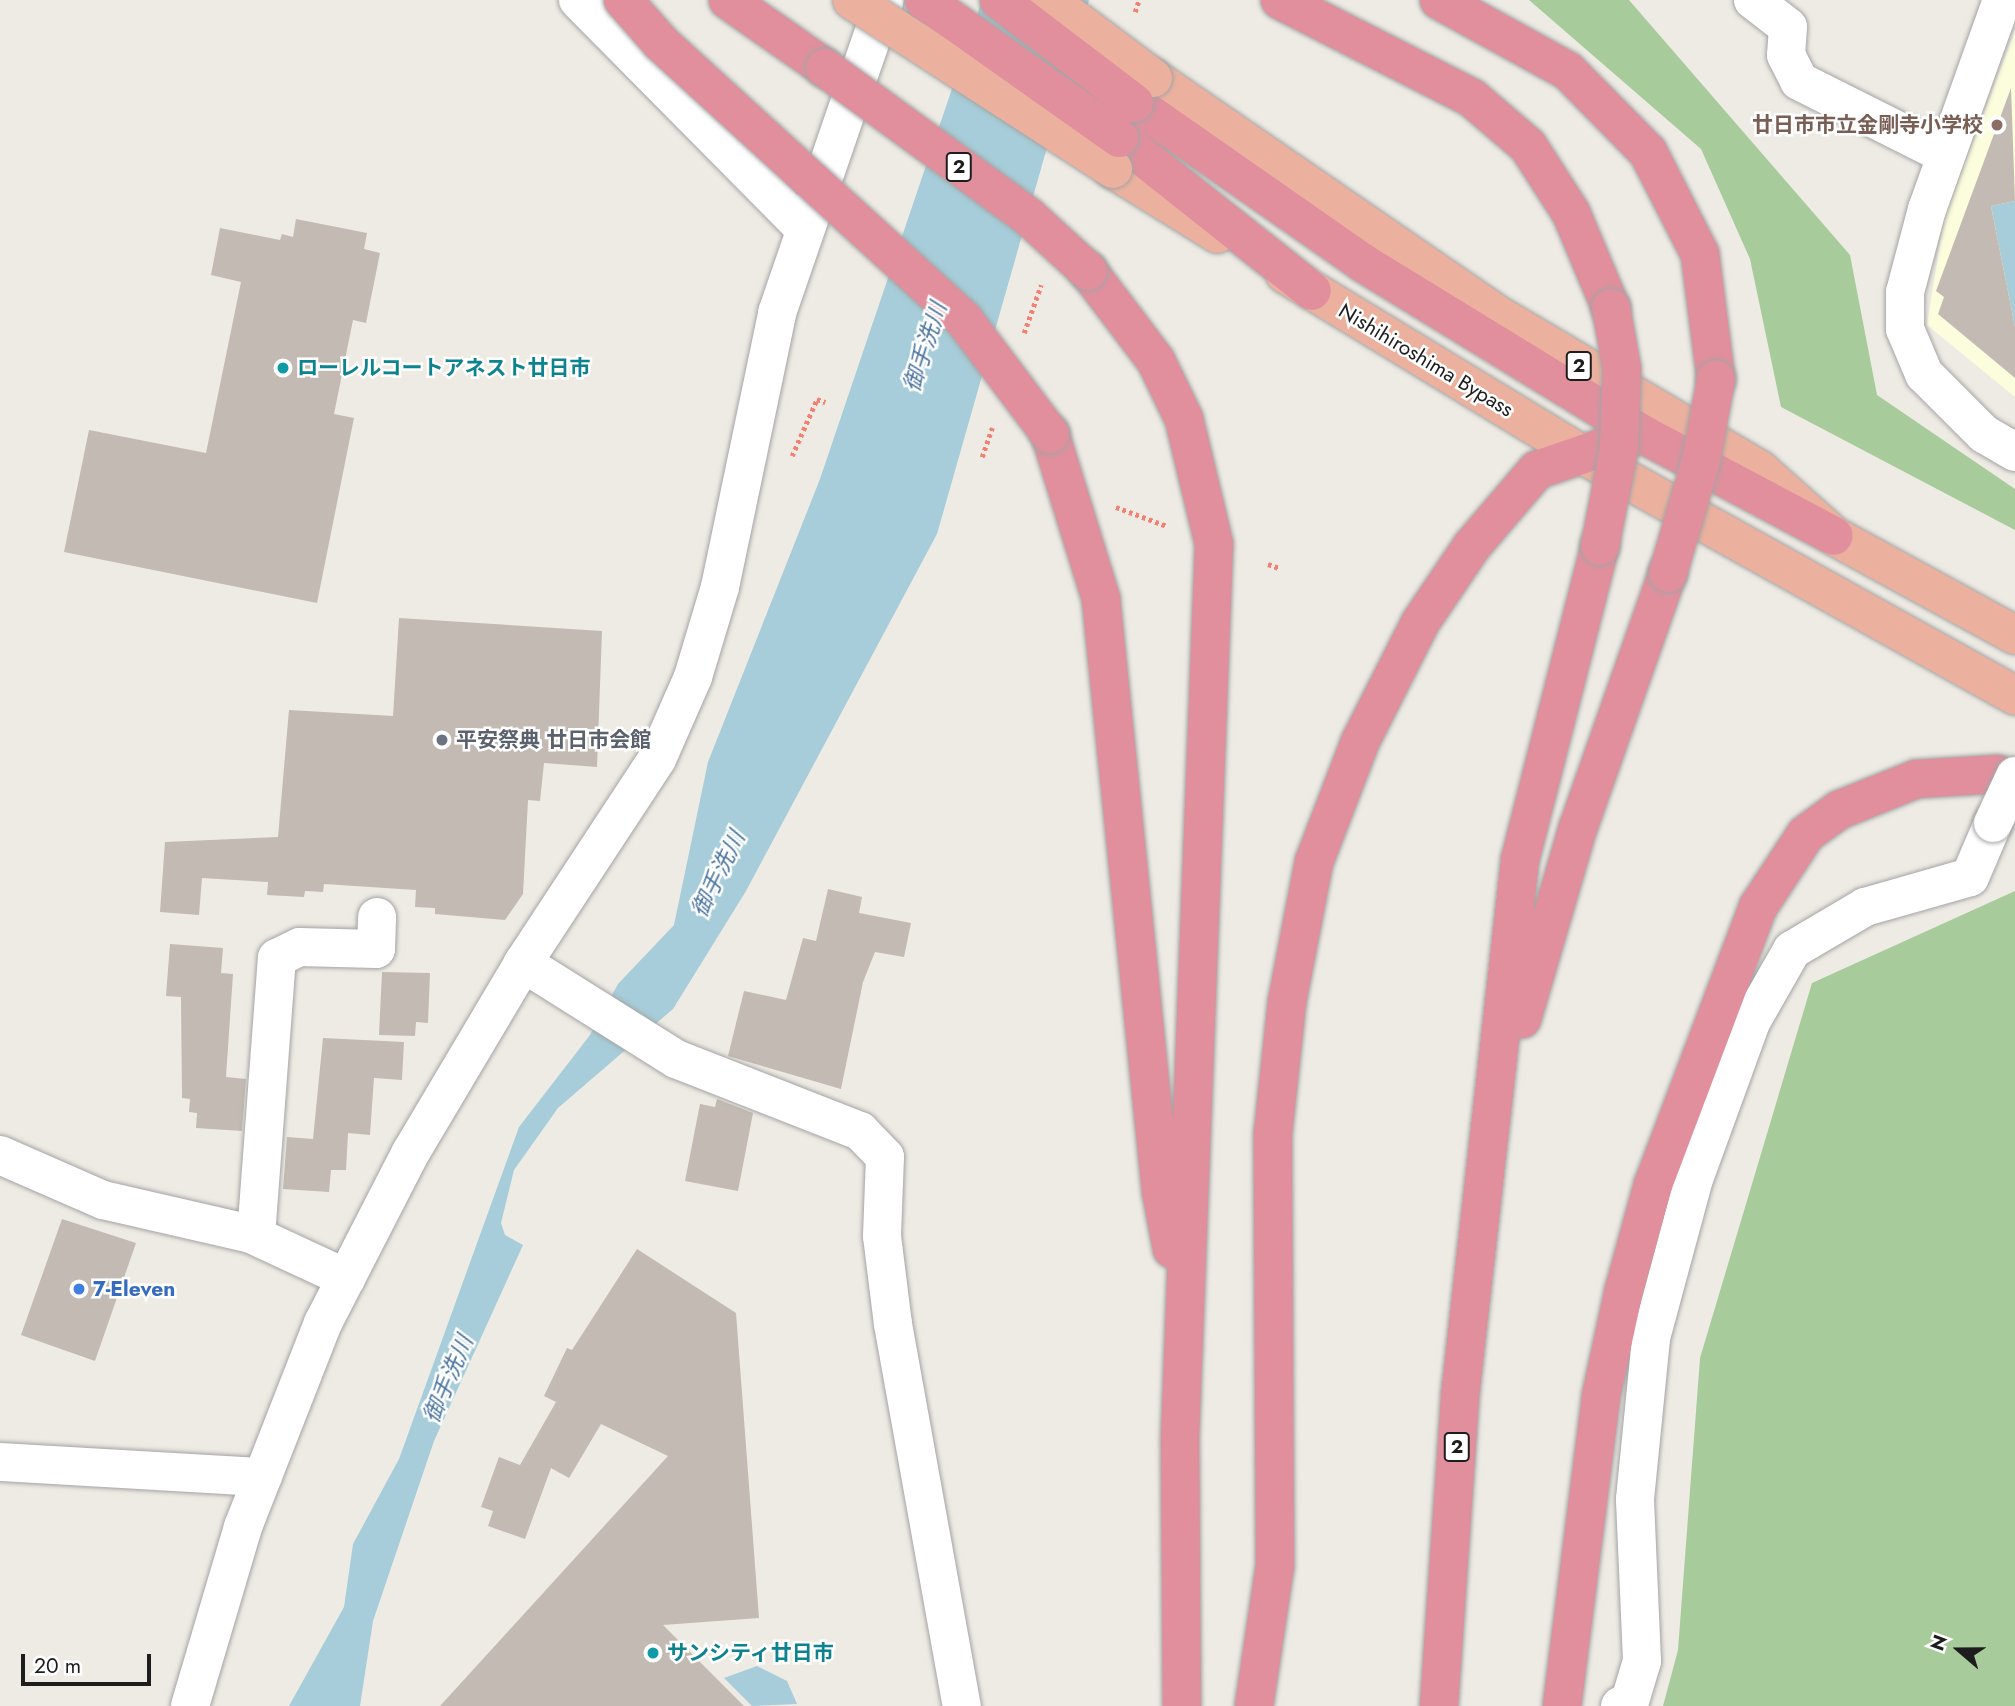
<!DOCTYPE html>
<meta charset="utf-8">
<style>
body{margin:0}
#map{position:relative;width:2015px;height:1706px;overflow:hidden;background:#eeebe4;font-family:Jost,"Noto Sans JP",sans-serif}
div>[style]{position:absolute}
.education>*{inset:0;background:#fcfddd}
.forest>*{inset:0;background:#a8cb9b}
.water>*{inset:0;background:#a6cdd9}
.building>*{inset:0;background:#c2bab3}
.path>*{height:4.5px;margin-top:-2.25px;transform-origin:0;background:repeating-linear-gradient(90deg,#f28171 0 3.5px,transparent 0 7px)}
.roads{filter:drop-shadow(0 0 2px #a4a4a4) drop-shadow(0 0 2px #a4a4a4)}
.minor>*{height:38px;margin:-19px;padding:0 19px;transform-origin:19px;border-radius:19px;background:#fff}
.tertiary>*{height:38px;margin:-19px;padding:0 19px;transform-origin:19px;border-radius:19px;background:#fff}
.trunk>*{height:38px;margin:-19px;padding:0 19px;transform-origin:19px;border-radius:19px;background:#ecb19e}
.motorway>*{height:38px;margin:-19px;padding:0 19px;transform-origin:19px;border-radius:19px;background:#e18f9d}
.bridges{filter:drop-shadow(0 0 2px #a4a4a4) drop-shadow(0 0 2px #a4a4a4)}
.minor-bridge>*{height:38px;margin:-19px;padding:0 19px;transform-origin:19px;border-radius:19px;background:#fff}
.trunk-bridge>*{height:38px;margin:-19px;padding:0 19px;transform-origin:19px;border-radius:19px;background:#ecb19e}
.motorway-bridge>*{height:38px;margin:-19px;padding:0 19px;transform-origin:19px;border-radius:19px;background:#e18f9d}
.dots>*{width:19px;height:19px;translate:-50% -50%;box-sizing:border-box;border:4px solid #fff;border-radius:50%}
span{translate:-50% -50%;white-space:nowrap;text-align:center;line-height:1.15;-webkit-text-stroke:5px #fff;paint-order:stroke}
.shield-label span{padding:2px 5px;background:#fff;border:2px solid;border-radius:5px;-webkit-text-stroke-width:0}
.shield-label{font-size:19px;color:#1d1d1d;font-weight:700}
.education-label{font-size:21px;color:#785e54;font-weight:700}
.right{translate:-100% -50%;text-align:right}
.street-label{font-size:21px;color:#1d1d1d}
.culture-label{font-size:21px;color:#0d838f;font-weight:700}
.left{translate:0 -50%;text-align:left}
.worship-label{font-size:21px;color:#5b616d;font-weight:700}
.shop-label{font-size:21px;color:#366cbe;font-weight:700}
.water-label{font-size:23px;color:#4c75a0;font-style:italic}
.north{position:absolute;left:1924px;top:1615px;width:70px;height:70px;-webkit-text-stroke:5px #fff;paint-order:stroke;rotate:290deg;font-size:19px;font-weight:700;line-height:28px;text-align:center;color:#1d1d1d}
.north::after{content:'';display:block;margin:auto;width:24px;height:32px;background:#1d1d1d;clip-path:polygon(50% 0,100% 100%,50% 72%,0 100%)}
.scale{position:absolute;left:21px;top:1654px;width:130px;height:32px;box-sizing:border-box;border:4px solid #1d1d1d;border-top:0;padding-left:9px;font-size:21px;line-height:24px;white-space:nowrap;color:#1d1d1d;-webkit-text-stroke:5px #fff;paint-order:stroke}
</style>
<div id="map">
<div class="education">
<i style="clip-path:polygon(2015px 31px,2015px 397px,1927px 325px,1944px 219px)"></i>
</div>
<div class="forest">
<i style="clip-path:polygon(1529px 0,1629px 0,1850px 255px,1877px 395px,2015px 489px,2015px 530px,1781px 407px,1750px 259px,1701px 149px)"></i>
<i style="clip-path:polygon(2015px 891px,2015px 1706px,1663px 1706px,1678px 1650px,1700px 1358px,1812px 983px)"></i>
</div>
<div class="water">
<i style="clip-path:polygon(982px 0,1089px 0,937px 534px,746px 891px,673px 1009px,558px 1108px,514px 1170px,501px 1223px,505px 1235px,523px 1245px,434px 1441px,373px 1621px,360px 1706px,289px 1706px,344px 1607px,353px 1544px,399px 1459px,519px 1127px,590px 1035px,618px 984px,674px 925px,708px 762px,820px 479px)"></i>
<i style="clip-path:polygon(2015px 201px,2015px 327px,1991px 206px)"></i>
<i style="clip-path:polygon(757px 1666px,787px 1681px,797px 1704px,752px 1706px,724px 1678px)"></i>
</div>
<div class="building">
<i style="clip-path:polygon(2011px 88px,2015px 201px,1991px 206px,2015px 327px,2015px 378px,1938px 314px,1944px 297px,1936px 291px)"></i>
<i style="clip-path:polygon(296px 219px,367px 233px,364px 249px,380px 253px,366px 323px,353px 320px,334px 414px,354px 418px,317px 603px,64px 552px,89px 430px,206px 453px,241px 282px,211px 275px,220px 228px,280px 240px,282px 234px,293px 237px)"></i>
<i style="clip-path:polygon(399px 618px,602px 631px,597px 767px,544px 763px,540px 801px,528px 800px,523px 894px,505px 920px,435px 914px,435px 908px,415px 907px,416px 890px,324px 884px,323px 892px,305px 891px,304px 897px,267px 895px,268px 882px,202px 878px,199px 915px,160px 912px,165px 842px,278px 837px,289px 710px,393px 716px)"></i>
<i style="clip-path:polygon(828px 889px,862px 897px,859px 913px,911px 923px,904px 957px,875px 952px,863px 982px,841px 1089px,728px 1056px,744px 991px,786px 1000px,803px 938px,816px 941px)"></i>
<i style="clip-path:polygon(170px 944px,223px 948px,221px 973px,233px 974px,226px 1077px,246px 1079px,242px 1131px,196px 1128px,197px 1113px,189px 1112px,190px 1099px,182px 1098px,181px 997px,166px 996px)"></i>
<i style="clip-path:polygon(382px 972px,430px 973px,428px 1023px,416px 1022px,415px 1036px,379px 1035px)"></i>
<i style="clip-path:polygon(323px 1038px,404px 1042px,402px 1080px,374px 1078px,370px 1135px,348px 1133px,346px 1170px,331px 1170px,329px 1192px,283px 1189px,287px 1137px,313px 1139px)"></i>
<i style="clip-path:polygon(717px 1099px,753px 1113px,738px 1191px,685px 1181px,700px 1104px,715px 1107px)"></i>
<i style="clip-path:polygon(62px 1219px,136px 1243px,95px 1361px,21px 1335px)"></i>
<i style="clip-path:polygon(637px 1249px,736px 1313px,759px 1618px,663px 1625px,744px 1706px,440px 1706px,668px 1456px,601px 1424px,569px 1478px,551px 1468px,525px 1539px,488px 1526px,493px 1511px,481px 1507px,499px 1457px,520px 1465px,556px 1402px,544px 1396px,567px 1348px,572px 1350px)"></i>
</div>
<div class="path">
<i style="left:1135px;top:12px;width:13px;rotate:-72deg"></i>
<i style="left:1024px;top:333px;width:51px;rotate:-70.5deg"></i>
<i style="left:792px;top:456px;width:62px;rotate:-66.3deg"></i>
<i style="left:817px;top:399px;width:9px;rotate:21deg"></i>
<i style="left:982px;top:457px;width:31px;rotate:-71deg"></i>
<i style="left:1116px;top:507px;width:54px;rotate:20.4deg"></i>
<i style="left:1268px;top:564px;width:12px;rotate:20deg"></i>
</div>
<div class="roads">
<div class="minor">
<i style="left:1753px;top:0;width:44px;rotate:37.6deg"></i>
<i style="left:1788px;top:27px;width:28px;rotate:94deg"></i>
<i style="left:1786px;top:55px;width:29px;rotate:63deg"></i>
<i style="left:1799px;top:81px;width:162px;rotate:26.7deg"></i>
<i style="left:2002px;top:0;width:222px;rotate:109.7deg"></i>
<i style="left:1927px;top:209px;width:86px;rotate:104.8deg"></i>
<i style="left:1905px;top:292px;width:37px;rotate:90deg"></i>
<i style="left:1905px;top:329px;width:49px;rotate:67.1deg"></i>
<i style="left:1924px;top:374px;width:85px;rotate:45deg"></i>
<i style="left:1984px;top:434px;width:36px;rotate:30deg"></i>
<i style="left:523px;top:963px;width:181px;rotate:32.1deg"></i>
<i style="left:676px;top:1059px;width:198px;rotate:21.4deg"></i>
<i style="left:860px;top:1131px;width:36px;rotate:46deg"></i>
<i style="left:885px;top:1157px;width:79px;rotate:92.2deg"></i>
<i style="left:882px;top:1236px;width:89px;rotate:82.9deg"></i>
<i style="left:893px;top:1324px;width:388px;rotate:79.8deg"></i>
<i style="left:0;top:1155px;width:112px;rotate:23.6deg"></i>
<i style="left:103px;top:1200px;width:152px;rotate:12.9deg"></i>
<i style="left:251px;top:1234px;width:105px;rotate:24.9deg"></i>
<i style="left:256px;top:1236px;width:279px;rotate:-85.7deg"></i>
<i style="left:277px;top:958px;width:25px;rotate:-26deg"></i>
<i style="left:300px;top:947px;width:76px;rotate:1.5deg"></i>
<i style="left:376px;top:949px;width:32px;rotate:-88deg"></i>
<i style="left:1620px;top:1706px;width:11px;rotate:-27deg"></i>
<i style="left:1630px;top:1701px;width:42px;rotate:-73.3deg"></i>
<i style="left:1642px;top:1661px;width:162px;rotate:-92.5deg"></i>
<i style="left:1635px;top:1499px;width:162px;rotate:-84.3deg"></i>
<i style="left:1651px;top:1338px;width:165px;rotate:-74.9deg"></i>
<i style="left:1694px;top:1179px;width:167px;rotate:-70deg"></i>
<i style="left:1751px;top:1022px;width:83px;rotate:-60.3deg"></i>
<i style="left:1792px;top:950px;width:85px;rotate:-30.5deg"></i>
<i style="left:1865px;top:907px;width:109px;rotate:-15.9deg"></i>
<i style="left:1970px;top:877px;width:59px;rotate:-66.9deg"></i>
</div>
<div class="tertiary">
<i style="left:578px;top:0;width:320px;rotate:45.3deg"></i>
<i style="left:0;top:1462px;width:263px;rotate:3.3deg"></i>
<i style="left:190px;top:1706px;width:187px;rotate:-73.5deg"></i>
<i style="left:243px;top:1527px;width:219px;rotate:-68.6deg"></i>
<i style="left:323px;top:1323px;width:192px;rotate:-62.8deg"></i>
<i style="left:411px;top:1152px;width:220px;rotate:-59.3deg"></i>
<i style="left:523px;top:963px;width:244px;rotate:-56.7deg"></i>
<i style="left:657px;top:759px;width:90px;rotate:-66.3deg"></i>
<i style="left:693px;top:677px;width:94px;rotate:-73.3deg"></i>
<i style="left:720px;top:587px;width:280px;rotate:-78.2deg"></i>
<i style="left:777px;top:313px;width:331px;rotate:-71deg"></i>
</div>
<div class="trunk">
<i style="left:1153px;top:78px;width:413px;rotate:34.5deg"></i>
<i style="left:1493px;top:312px;width:310px;rotate:30.6deg"></i>
<i style="left:1760px;top:470px;width:99px;rotate:41.7deg"></i>
<i style="left:1834px;top:536px;width:206px;rotate:28.7deg"></i>
<i style="left:1113px;top:169px;width:123px;rotate:31.8deg"></i>
<i style="left:1285px;top:274px;width:346px;rotate:31.3deg"></i>
<i style="left:1581px;top:454px;width:497px;rotate:29.1deg"></i>
</div>
<div class="motorway">
<i style="left:728px;top:0;width:118px;rotate:35deg"></i>
<i style="left:1280px;top:0;width:216px;rotate:27deg"></i>
<i style="left:1472px;top:98px;width:74px;rotate:40.6deg"></i>
<i style="left:1528px;top:146px;width:80px;rotate:57.3deg"></i>
<i style="left:1571px;top:213px;width:103px;rotate:67.2deg"></i>
<i style="left:1439px;top:0;width:147px;rotate:28.8deg"></i>
<i style="left:1568px;top:71px;width:114px;rotate:45.4deg"></i>
<i style="left:1648px;top:152px;width:114px;rotate:63deg"></i>
<i style="left:1700px;top:254px;width:126px;rotate:82.7deg"></i>
<i style="left:1134px;top:103px;width:279px;rotate:34.9deg"></i>
<i style="left:1363px;top:263px;width:327px;rotate:31.5deg"></i>
<i style="left:1642px;top:434px;width:217px;rotate:28deg"></i>
<i style="left:1119px;top:138px;width:246px;rotate:38.4deg"></i>
<i style="left:1088px;top:271px;width:113px;rotate:52.9deg"></i>
<i style="left:1156px;top:361px;width:64px;rotate:64.2deg"></i>
<i style="left:1184px;top:419px;width:129px;rotate:76.5deg"></i>
<i style="left:1214px;top:544px;width:896px;rotate:92.18deg"></i>
<i style="left:1180px;top:1439px;width:267px;rotate:89.6deg"></i>
<i style="left:1050px;top:434px;width:173px;rotate:72.8deg"></i>
<i style="left:1101px;top:599px;width:595px;rotate:84.21deg"></i>
<i style="left:1161px;top:1191px;width:59px;rotate:79.3deg"></i>
<i style="left:1522px;top:1019px;width:199px;rotate:-73.7deg"></i>
<i style="left:1578px;top:828px;width:270px;rotate:-70.6deg"></i>
<i style="left:1254px;top:1706px;width:142px;rotate:-81.5deg"></i>
<i style="left:1275px;top:1566px;width:433px;rotate:-90.3deg"></i>
<i style="left:1273px;top:1133px;width:132px;rotate:-83.9deg"></i>
<i style="left:1287px;top:1002px;width:143px;rotate:-79.1deg"></i>
<i style="left:1314px;top:862px;width:129px;rotate:-69deg"></i>
<i style="left:1360px;top:742px;width:133px;rotate:-63.2deg"></i>
<i style="left:1420px;top:623px;width:93px;rotate:-56deg"></i>
<i style="left:1472px;top:546px;width:100px;rotate:-49.5deg"></i>
<i style="left:1537px;top:470px;width:111px;rotate:-18.9deg"></i>
<i style="left:1439px;top:1706px;width:311px;rotate:-86.1deg"></i>
<i style="left:1460px;top:1396px;width:539px;rotate:-83.61deg"></i>
<i style="left:1520px;top:860px;width:324px;rotate:-75.7deg"></i>
<i style="left:1562px;top:1706px;width:312px;rotate:-82.8deg"></i>
<i style="left:1601px;top:1396px;width:108px;rotate:-77.8deg"></i>
<i style="left:1624px;top:1290px;width:109px;rotate:-74.6deg"></i>
<i style="left:1653px;top:1185px;width:297px;rotate:-69.3deg"></i>
<i style="left:1758px;top:907px;width:87px;rotate:-56.7deg"></i>
<i style="left:1806px;top:834px;width:41px;rotate:-36deg"></i>
<i style="left:1839px;top:810px;width:83px;rotate:-21.9deg"></i>
<i style="left:1916px;top:779px;width:82px;rotate:-3.5deg"></i>
</div>
</div>
<div class="bridges">
<div class="minor-bridge">
<i style="left:1993px;top:823px;width:52px;rotate:-64.9deg"></i>
</div>
<div class="trunk-bridge">
<i style="left:852px;top:0;width:311px;rotate:32.9deg"></i>
<i style="left:1049px;top:0;width:130px;rotate:36.9deg"></i>
</div>
<div class="motorway-bridge">
<i style="left:623px;top:0;width:57px;rotate:48.5deg"></i>
<i style="left:661px;top:43px;width:411px;rotate:42.4deg"></i>
<i style="left:964px;top:320px;width:143px;rotate:53deg"></i>
<i style="left:924px;top:0;width:239px;rotate:35.3deg"></i>
<i style="left:999px;top:0;width:170px;rotate:37.3deg"></i>
<i style="left:825px;top:68px;width:253px;rotate:36.1deg"></i>
<i style="left:1029px;top:217px;width:80px;rotate:42.5deg"></i>
<i style="left:1600px;top:546px;width:100px;rotate:-79deg"></i>
<i style="left:1619px;top:448px;width:79px;rotate:-87.8deg"></i>
<i style="left:1622px;top:369px;width:62px;rotate:-100.2deg"></i>
<i style="left:1668px;top:573px;width:117px;rotate:-73.6deg"></i>
<i style="left:1701px;top:461px;width:83px;rotate:-79.6deg"></i>
</div>
</div>
<div class="dots">
<i style="left:1997px;top:125px;background:#8d6e63"></i>
<i style="left:283px;top:368px;background:#0f9aa8"></i>
<i style="left:442px;top:740px;background:#6b7280"></i>
<i style="left:79px;top:1289px;background:#3f7fe0"></i>
<i style="left:653px;top:1653px;background:#0f9aa8"></i>
</div>
<div class="shield-label">
<span style="left:959px;top:167px">2</span>
<span style="left:1579px;top:366px">2</span>
<span style="left:1457px;top:1447px">2</span>
</div>
<div class="education-label">
<span class="right" style="left:1983px;top:125px">廿日市市立金剛寺小学校</span>
</div>
<div class="street-label">
<span style="left:1426px;top:360px;rotate:31deg">Nishihiroshima Bypass</span>
</div>
<div class="culture-label">
<span class="left" style="left:297px;top:368px">ローレルコートアネスト廿日市</span>
<span class="left" style="left:667px;top:1653px">サンシティ廿日市</span>
</div>
<div class="worship-label">
<span class="left" style="left:456px;top:740px">平安祭典 廿日市会館</span>
</div>
<div class="shop-label">
<span class="left" style="left:93px;top:1289px">7-Eleven</span>
</div>
<div class="water-label">
<span style="left:925px;top:347px;rotate:-72deg">御手洗川</span>
<span style="left:718px;top:874px;rotate:-64deg">御手洗川</span>
<span style="left:448px;top:1379px;rotate:-67deg">御手洗川</span>
</div>
<div class="north">N</div>
<div class="scale">20 m</div>
</div>
